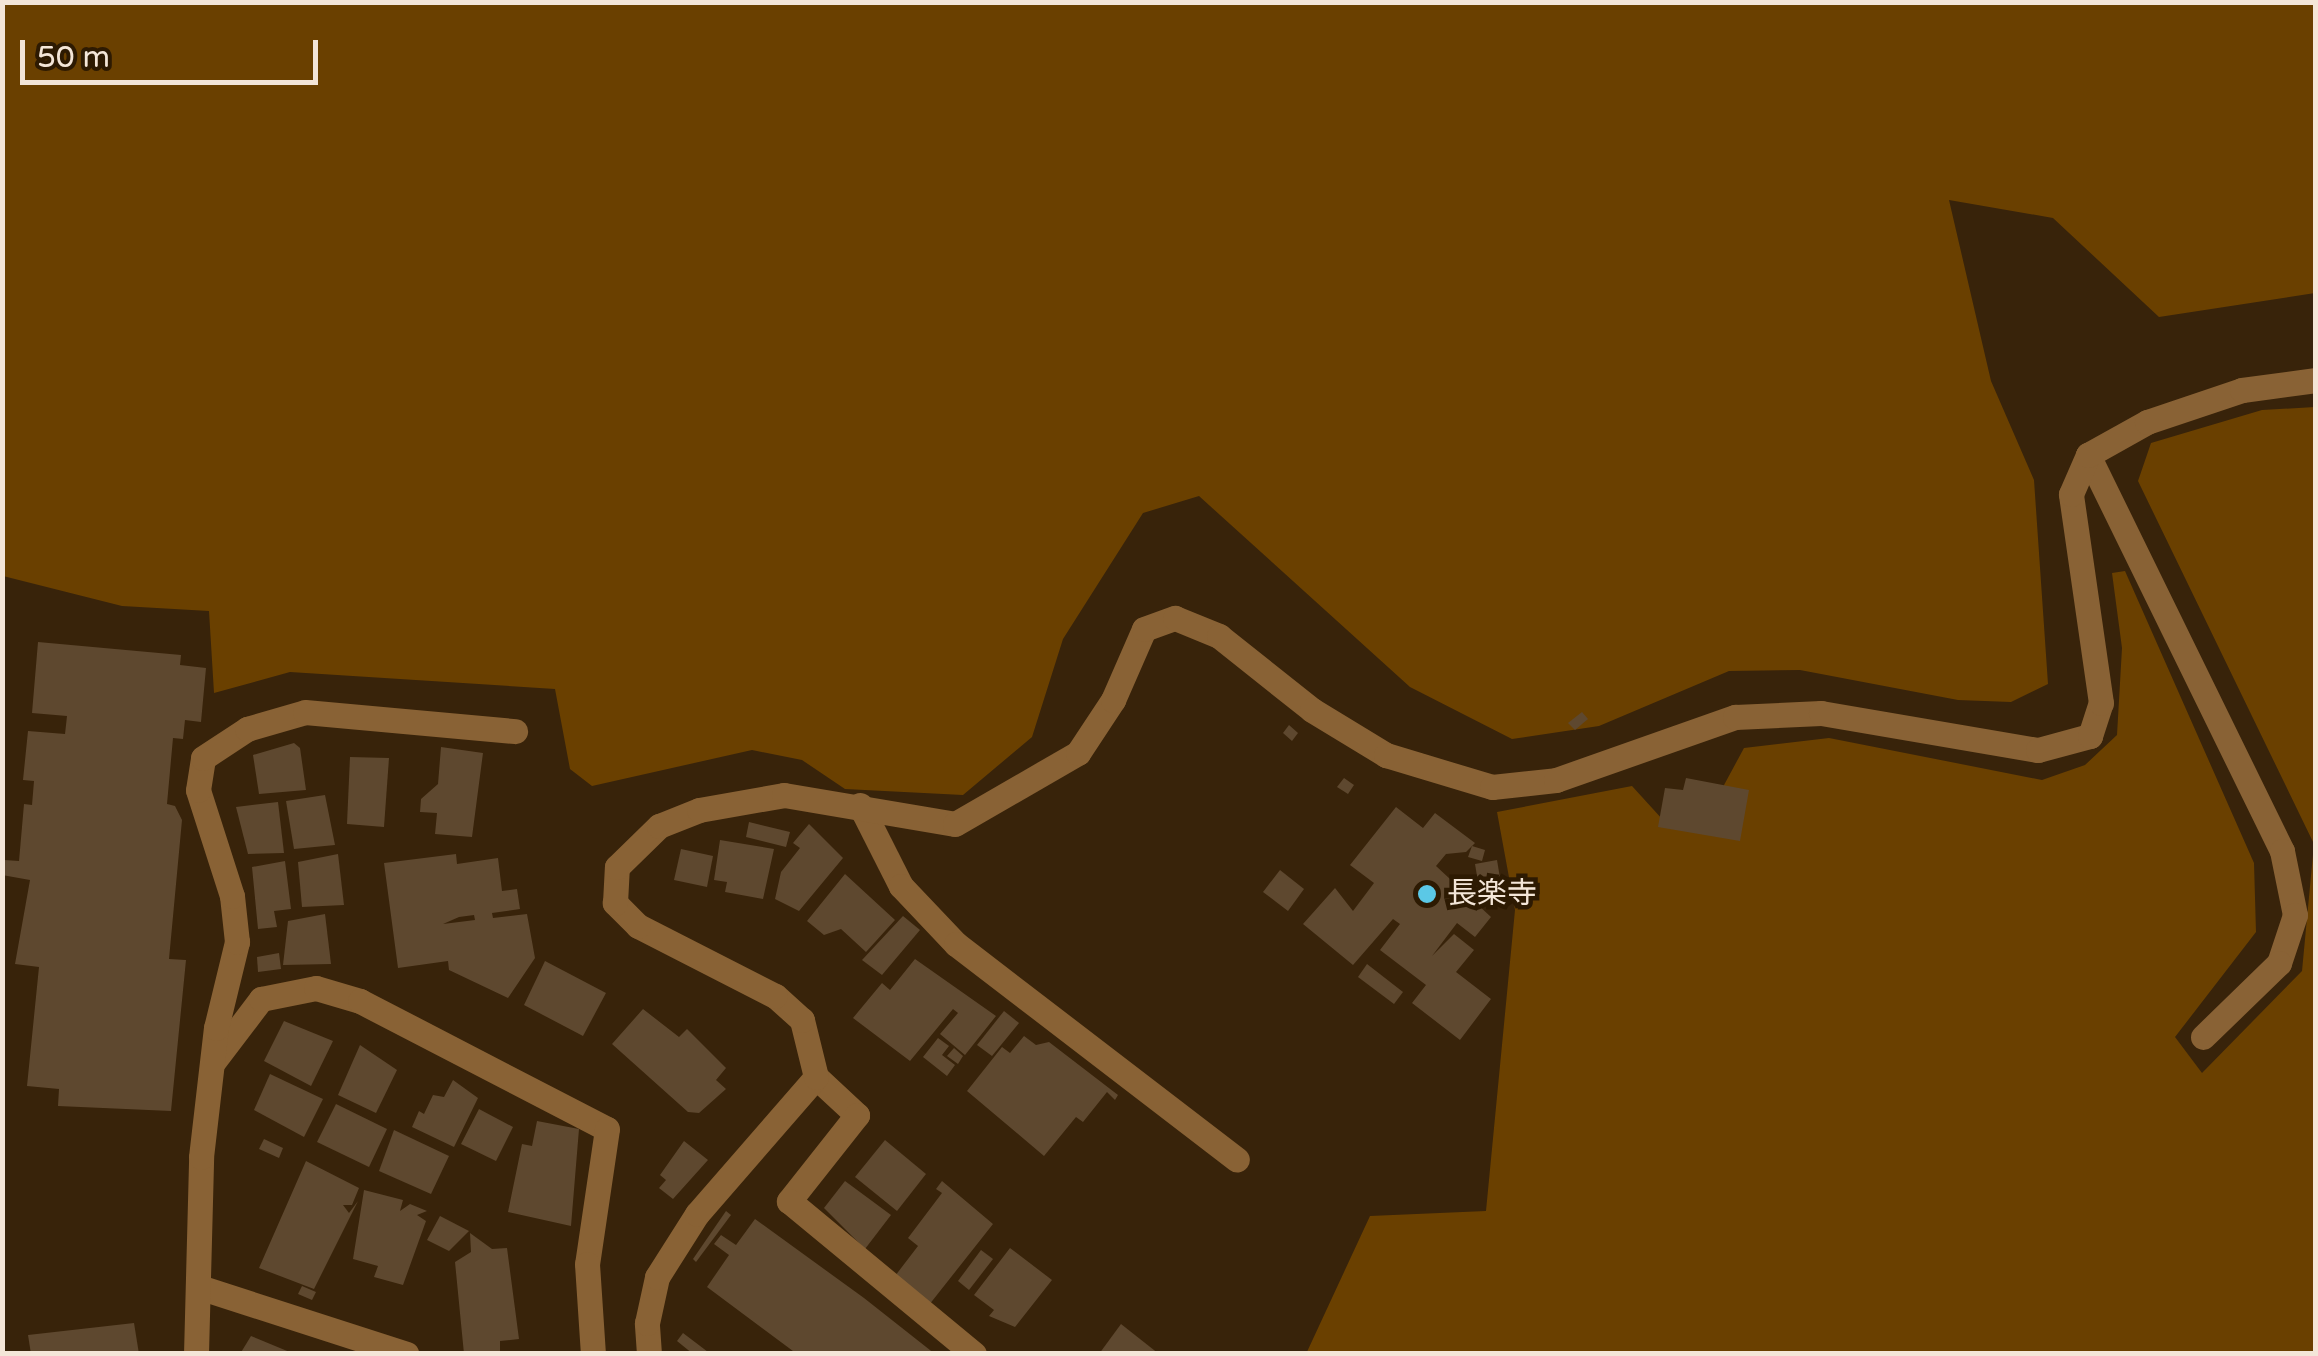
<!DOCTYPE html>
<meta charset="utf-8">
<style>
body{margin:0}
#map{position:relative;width:2318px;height:1356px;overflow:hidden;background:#38230a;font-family:"Varela Round","Noto Sans JP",sans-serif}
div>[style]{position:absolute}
.green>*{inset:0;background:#6a4000}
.building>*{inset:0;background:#5e482f}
.street>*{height:25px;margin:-12.5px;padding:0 12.5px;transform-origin:12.5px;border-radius:12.5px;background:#896235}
.dots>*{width:28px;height:28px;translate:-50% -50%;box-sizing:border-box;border:5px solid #2d1a02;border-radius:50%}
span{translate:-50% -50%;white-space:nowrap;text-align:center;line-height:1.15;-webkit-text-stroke:9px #2d1a02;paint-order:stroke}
.poi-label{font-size:30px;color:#f4e6d8}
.left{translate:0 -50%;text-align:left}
.frame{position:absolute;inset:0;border:5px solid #f4e6d8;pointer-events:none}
.scale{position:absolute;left:20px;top:40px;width:298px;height:45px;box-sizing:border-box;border:5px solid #f4e6d8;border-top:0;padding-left:12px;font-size:30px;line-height:35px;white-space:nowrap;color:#f4e6d8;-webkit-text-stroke:8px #2d1a02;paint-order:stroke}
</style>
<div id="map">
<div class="green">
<i style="clip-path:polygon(2px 3px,2315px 3px,2315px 293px,2159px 317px,2053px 218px,1949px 200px,1991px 381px,2034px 480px,2048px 684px,2011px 702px,1958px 700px,1800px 670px,1729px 671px,1599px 726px,1512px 739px,1410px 687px,1199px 496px,1143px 513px,1063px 639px,1032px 737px,963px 795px,845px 789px,802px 760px,752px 750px,592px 786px,570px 769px,555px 689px,290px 672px,214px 693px,209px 611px,122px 606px,3px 576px)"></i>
<i style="clip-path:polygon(2315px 407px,2315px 1353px,1306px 1354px,1370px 1216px,1486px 1211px,1515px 910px,1497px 812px,1632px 786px,1663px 820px,1717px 798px,1744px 748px,1829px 738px,2042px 780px,2085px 765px,2117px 735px,2122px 648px,2112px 573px,2125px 571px,2254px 863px,2256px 932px,2175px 1037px,2202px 1073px,2302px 971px,2314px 844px,2138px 481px,2151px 443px,2262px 410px)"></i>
</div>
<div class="building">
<i style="clip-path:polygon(38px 642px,181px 655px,180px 665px,206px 668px,201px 722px,185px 720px,183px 739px,173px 738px,167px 804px,175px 806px,182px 820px,169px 959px,186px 960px,171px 1111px,58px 1106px,59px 1089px,27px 1086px,39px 967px,15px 964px,30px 880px,2px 875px,4px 860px,19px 861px,24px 804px,32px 805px,34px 781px,23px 780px,28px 731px,65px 734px,67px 716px,32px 713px)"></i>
<i style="clip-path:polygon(1582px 712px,1588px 719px,1575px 730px,1568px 723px)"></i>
<i style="clip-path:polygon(1289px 725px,1298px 733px,1292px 741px,1283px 733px)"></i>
<i style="clip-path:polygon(294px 743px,300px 748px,306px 790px,259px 794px,253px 755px)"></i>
<i style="clip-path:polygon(441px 747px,483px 753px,472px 837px,435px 834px,437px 813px,420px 812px,421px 799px,438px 784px)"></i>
<i style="clip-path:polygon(350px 757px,389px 758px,384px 827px,347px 824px)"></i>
<i style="clip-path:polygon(1344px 778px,1354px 785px,1348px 794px,1337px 787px)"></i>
<i style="clip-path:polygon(1686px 778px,1749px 790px,1740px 841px,1658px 827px,1665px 788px,1683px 790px)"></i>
<i style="clip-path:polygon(325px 795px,335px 845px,294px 849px,286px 801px)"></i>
<i style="clip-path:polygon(278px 802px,284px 853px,248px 854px,236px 807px)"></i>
<i style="clip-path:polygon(1396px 807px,1423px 828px,1435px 813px,1475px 843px,1466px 852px,1446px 854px,1436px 866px,1491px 917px,1475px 937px,1457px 923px,1432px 956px,1454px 934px,1474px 950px,1456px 972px,1491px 999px,1460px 1040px,1412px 1003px,1426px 985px,1380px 950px,1400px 924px,1393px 919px,1353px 965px,1303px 924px,1335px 888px,1353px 911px,1374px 883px,1350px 865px)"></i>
<i style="clip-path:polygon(749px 822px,790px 832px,786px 847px,746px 837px)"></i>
<i style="clip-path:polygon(809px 824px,843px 858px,799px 911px,775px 899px,781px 872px,800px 848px,793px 843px)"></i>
<i style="clip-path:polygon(720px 840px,774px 849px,763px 899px,725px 892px,727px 882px,714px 880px)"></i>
<i style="clip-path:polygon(1472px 846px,1485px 850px,1482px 861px,1468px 857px)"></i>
<i style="clip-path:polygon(681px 849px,713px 856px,707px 887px,674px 880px)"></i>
<i style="clip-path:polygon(338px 854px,344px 905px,302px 907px,298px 862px)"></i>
<i style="clip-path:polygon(evenodd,456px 854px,457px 864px,498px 858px,502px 891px,517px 889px,520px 909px,492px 913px,493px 918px,527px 914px,535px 958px,508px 998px,449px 970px,448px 961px,398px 968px,384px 863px,456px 854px,474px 915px,475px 920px,443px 924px,459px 917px,474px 915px)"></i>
<i style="clip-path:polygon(1497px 860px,1501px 884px,1479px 888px,1475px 864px)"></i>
<i style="clip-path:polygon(285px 861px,291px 909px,274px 911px,277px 927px,258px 929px,252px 867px)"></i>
<i style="clip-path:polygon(1280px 870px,1304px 889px,1288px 911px,1263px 892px)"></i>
<i style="clip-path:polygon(845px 874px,895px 920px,866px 952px,841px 929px,824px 935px,807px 921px)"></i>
<i style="clip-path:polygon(325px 914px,331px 964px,283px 965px,288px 921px)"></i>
<i style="clip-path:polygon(903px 916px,920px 930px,882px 975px,862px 960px)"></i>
<i style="clip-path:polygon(279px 953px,281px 969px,258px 972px,257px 957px)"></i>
<i style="clip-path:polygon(915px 959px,996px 1016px,965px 1055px,940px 1034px,958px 1013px,953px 1009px,910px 1061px,853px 1018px,882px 983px,890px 990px)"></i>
<i style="clip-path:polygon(545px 961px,606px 993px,583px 1036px,524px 1005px)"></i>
<i style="clip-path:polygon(1367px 964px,1403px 992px,1394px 1004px,1358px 977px)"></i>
<i style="clip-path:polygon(643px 1009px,679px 1037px,687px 1029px,726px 1068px,716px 1080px,726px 1089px,699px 1113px,688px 1112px,612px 1044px)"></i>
<i style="clip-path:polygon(1004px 1011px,1019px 1023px,992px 1056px,977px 1045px)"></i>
<i style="clip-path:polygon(284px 1021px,333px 1041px,311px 1086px,264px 1061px)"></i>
<i style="clip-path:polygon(1024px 1036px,1036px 1045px,1049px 1042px,1118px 1095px,1115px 1100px,1107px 1092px,1083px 1122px,1076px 1117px,1044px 1156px,967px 1091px,1002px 1047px,1010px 1053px)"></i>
<i style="clip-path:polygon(938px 1038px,949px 1046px,942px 1055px,955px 1065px,947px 1076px,923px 1057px)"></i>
<i style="clip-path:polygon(360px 1045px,397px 1070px,376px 1113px,338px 1095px)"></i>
<i style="clip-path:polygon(954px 1048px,963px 1056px,958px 1064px,947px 1056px)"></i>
<i style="clip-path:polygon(270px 1074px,323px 1099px,304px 1137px,254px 1110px)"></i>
<i style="clip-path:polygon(453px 1080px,478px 1098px,454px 1147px,412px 1127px,419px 1111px,424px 1114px,433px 1095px,444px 1097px)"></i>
<i style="clip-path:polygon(336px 1104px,387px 1129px,369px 1167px,317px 1142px)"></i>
<i style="clip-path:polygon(479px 1109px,513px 1127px,496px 1161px,461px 1144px)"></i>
<i style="clip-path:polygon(537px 1121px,579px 1129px,571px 1226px,508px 1212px,522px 1144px,532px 1146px)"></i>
<i style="clip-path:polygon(394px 1130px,449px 1156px,431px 1194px,379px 1171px)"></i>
<i style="clip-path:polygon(264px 1139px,283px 1148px,279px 1158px,259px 1149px)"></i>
<i style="clip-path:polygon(885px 1140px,926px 1174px,897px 1211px,855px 1177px)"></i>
<i style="clip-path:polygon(684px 1141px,708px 1160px,673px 1199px,659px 1188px,666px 1180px,660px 1175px)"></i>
<i style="clip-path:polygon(306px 1161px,359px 1188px,352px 1205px,343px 1205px,349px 1213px,358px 1201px,314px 1289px,259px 1268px)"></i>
<i style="clip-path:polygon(845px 1181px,891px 1215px,865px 1249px,824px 1208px)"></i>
<i style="clip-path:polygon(942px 1181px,993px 1224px,929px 1305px,895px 1276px,918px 1246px,908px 1238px,942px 1193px,936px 1189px)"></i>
<i style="clip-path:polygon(364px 1190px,403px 1200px,400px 1211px,410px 1204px,427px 1211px,417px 1215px,426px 1221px,403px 1285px,374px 1277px,378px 1266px,353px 1259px)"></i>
<i style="clip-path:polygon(726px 1211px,731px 1215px,696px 1262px,693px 1259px)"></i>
<i style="clip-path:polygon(440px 1216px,469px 1231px,449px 1251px,427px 1240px)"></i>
<i style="clip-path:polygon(755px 1219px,864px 1298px,935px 1354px,797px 1354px,707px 1287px,729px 1255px,714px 1244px,721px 1235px,736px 1245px)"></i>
<i style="clip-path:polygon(470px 1233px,492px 1249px,507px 1248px,519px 1339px,500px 1341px,500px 1351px,464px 1354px,455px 1262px,471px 1252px)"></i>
<i style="clip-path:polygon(1010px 1248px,1052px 1280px,1015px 1327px,989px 1316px,994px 1310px,974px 1295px)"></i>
<i style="clip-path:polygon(981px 1250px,993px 1259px,969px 1290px,958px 1281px)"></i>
<i style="clip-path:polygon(302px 1286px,316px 1292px,312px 1300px,298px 1294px)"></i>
<i style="clip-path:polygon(134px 1323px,139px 1354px,31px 1354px,28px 1335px)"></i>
<i style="clip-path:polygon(1121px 1324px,1159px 1354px,1099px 1354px)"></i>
<i style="clip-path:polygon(683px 1333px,708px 1352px,715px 1354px,693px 1354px,677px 1341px)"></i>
<i style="clip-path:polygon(251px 1336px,292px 1353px,292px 1354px,240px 1354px)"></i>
</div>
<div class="street">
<i style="left:2088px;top:455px;width:441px;rotate:63.9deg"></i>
<i style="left:2282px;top:851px;width:65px;rotate:78.5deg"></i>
<i style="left:2295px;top:915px;width:51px;rotate:108.4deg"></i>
<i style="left:2279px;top:963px;width:106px;rotate:135.8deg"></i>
<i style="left:860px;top:805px;width:91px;rotate:63.2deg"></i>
<i style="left:901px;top:886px;width:80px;rotate:46.5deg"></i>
<i style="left:956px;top:944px;width:354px;rotate:37.5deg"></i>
<i style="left:214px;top:1061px;width:78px;rotate:-52.8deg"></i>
<i style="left:261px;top:999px;width:56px;rotate:-11.3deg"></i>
<i style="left:316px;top:988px;width:46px;rotate:16.5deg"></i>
<i style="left:360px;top:1001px;width:278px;rotate:27.4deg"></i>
<i style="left:607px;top:1129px;width:136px;rotate:98.4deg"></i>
<i style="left:587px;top:1264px;width:90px;rotate:86.2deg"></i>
<i style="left:816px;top:1077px;width:56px;rotate:42.8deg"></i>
<i style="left:857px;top:1115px;width:110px;rotate:128.3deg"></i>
<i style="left:789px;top:1201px;width:240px;rotate:39.6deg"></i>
<i style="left:199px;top:1287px;width:218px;rotate:17.9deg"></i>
<i style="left:196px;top:1354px;width:197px;rotate:-88.5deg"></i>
<i style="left:201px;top:1157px;width:130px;rotate:-83.4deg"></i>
<i style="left:216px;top:1028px;width:89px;rotate:-76.3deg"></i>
<i style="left:237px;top:942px;width:46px;rotate:-96.2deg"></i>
<i style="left:232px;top:896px;width:111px;rotate:-107.8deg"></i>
<i style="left:198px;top:790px;width:32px;rotate:-81deg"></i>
<i style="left:203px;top:758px;width:53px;rotate:-33.4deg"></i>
<i style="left:247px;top:729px;width:60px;rotate:-16.3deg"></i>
<i style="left:305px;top:712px;width:211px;rotate:5.2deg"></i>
<i style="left:649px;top:1354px;width:31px;rotate:-94deg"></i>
<i style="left:647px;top:1323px;width:47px;rotate:-77.7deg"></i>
<i style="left:657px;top:1277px;width:75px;rotate:-57.6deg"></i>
<i style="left:697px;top:1214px;width:181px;rotate:-49deg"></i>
<i style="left:816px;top:1077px;width:59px;rotate:-103.8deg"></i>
<i style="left:802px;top:1020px;width:36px;rotate:-138deg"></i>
<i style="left:775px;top:996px;width:154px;rotate:-152.9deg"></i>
<i style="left:638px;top:926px;width:33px;rotate:-135deg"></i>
<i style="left:615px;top:903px;width:36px;rotate:-87deg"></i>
<i style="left:617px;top:867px;width:59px;rotate:-44.3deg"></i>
<i style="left:659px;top:826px;width:43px;rotate:-21.8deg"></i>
<i style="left:699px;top:810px;width:86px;rotate:-10deg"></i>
<i style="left:784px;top:795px;width:173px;rotate:9.6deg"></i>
<i style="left:955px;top:824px;width:142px;rotate:-30deg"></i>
<i style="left:1078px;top:753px;width:64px;rotate:-56.6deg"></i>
<i style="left:1113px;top:700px;width:77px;rotate:-66.4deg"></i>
<i style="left:1144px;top:629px;width:33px;rotate:-20deg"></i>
<i style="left:1175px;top:618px;width:48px;rotate:22.2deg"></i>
<i style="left:1219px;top:636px;width:119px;rotate:38.5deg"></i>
<i style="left:1312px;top:710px;width:87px;rotate:31.3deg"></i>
<i style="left:1386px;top:755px;width:111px;rotate:16.8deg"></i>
<i style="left:1492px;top:787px;width:64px;rotate:-6.2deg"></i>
<i style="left:1556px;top:780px;width:190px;rotate:-19.4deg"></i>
<i style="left:1735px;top:717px;width:86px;rotate:-2.7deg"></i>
<i style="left:1821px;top:713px;width:220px;rotate:9.7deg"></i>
<i style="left:2038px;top:750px;width:54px;rotate:-15.1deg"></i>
<i style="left:2090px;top:736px;width:35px;rotate:-72deg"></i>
<i style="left:2101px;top:703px;width:211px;rotate:-98.2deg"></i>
<i style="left:2071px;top:494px;width:43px;rotate:-66.4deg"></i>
<i style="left:2088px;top:455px;width:68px;rotate:-29.2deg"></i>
<i style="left:2147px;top:422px;width:100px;rotate:-18.6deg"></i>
<i style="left:2242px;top:390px;width:75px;rotate:-7.7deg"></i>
</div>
<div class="dots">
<i style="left:1427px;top:894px;background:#5bc8e6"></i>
</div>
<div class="poi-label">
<span class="left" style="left:1447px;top:894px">長楽寺</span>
</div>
<div class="frame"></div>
<div class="scale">50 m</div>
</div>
